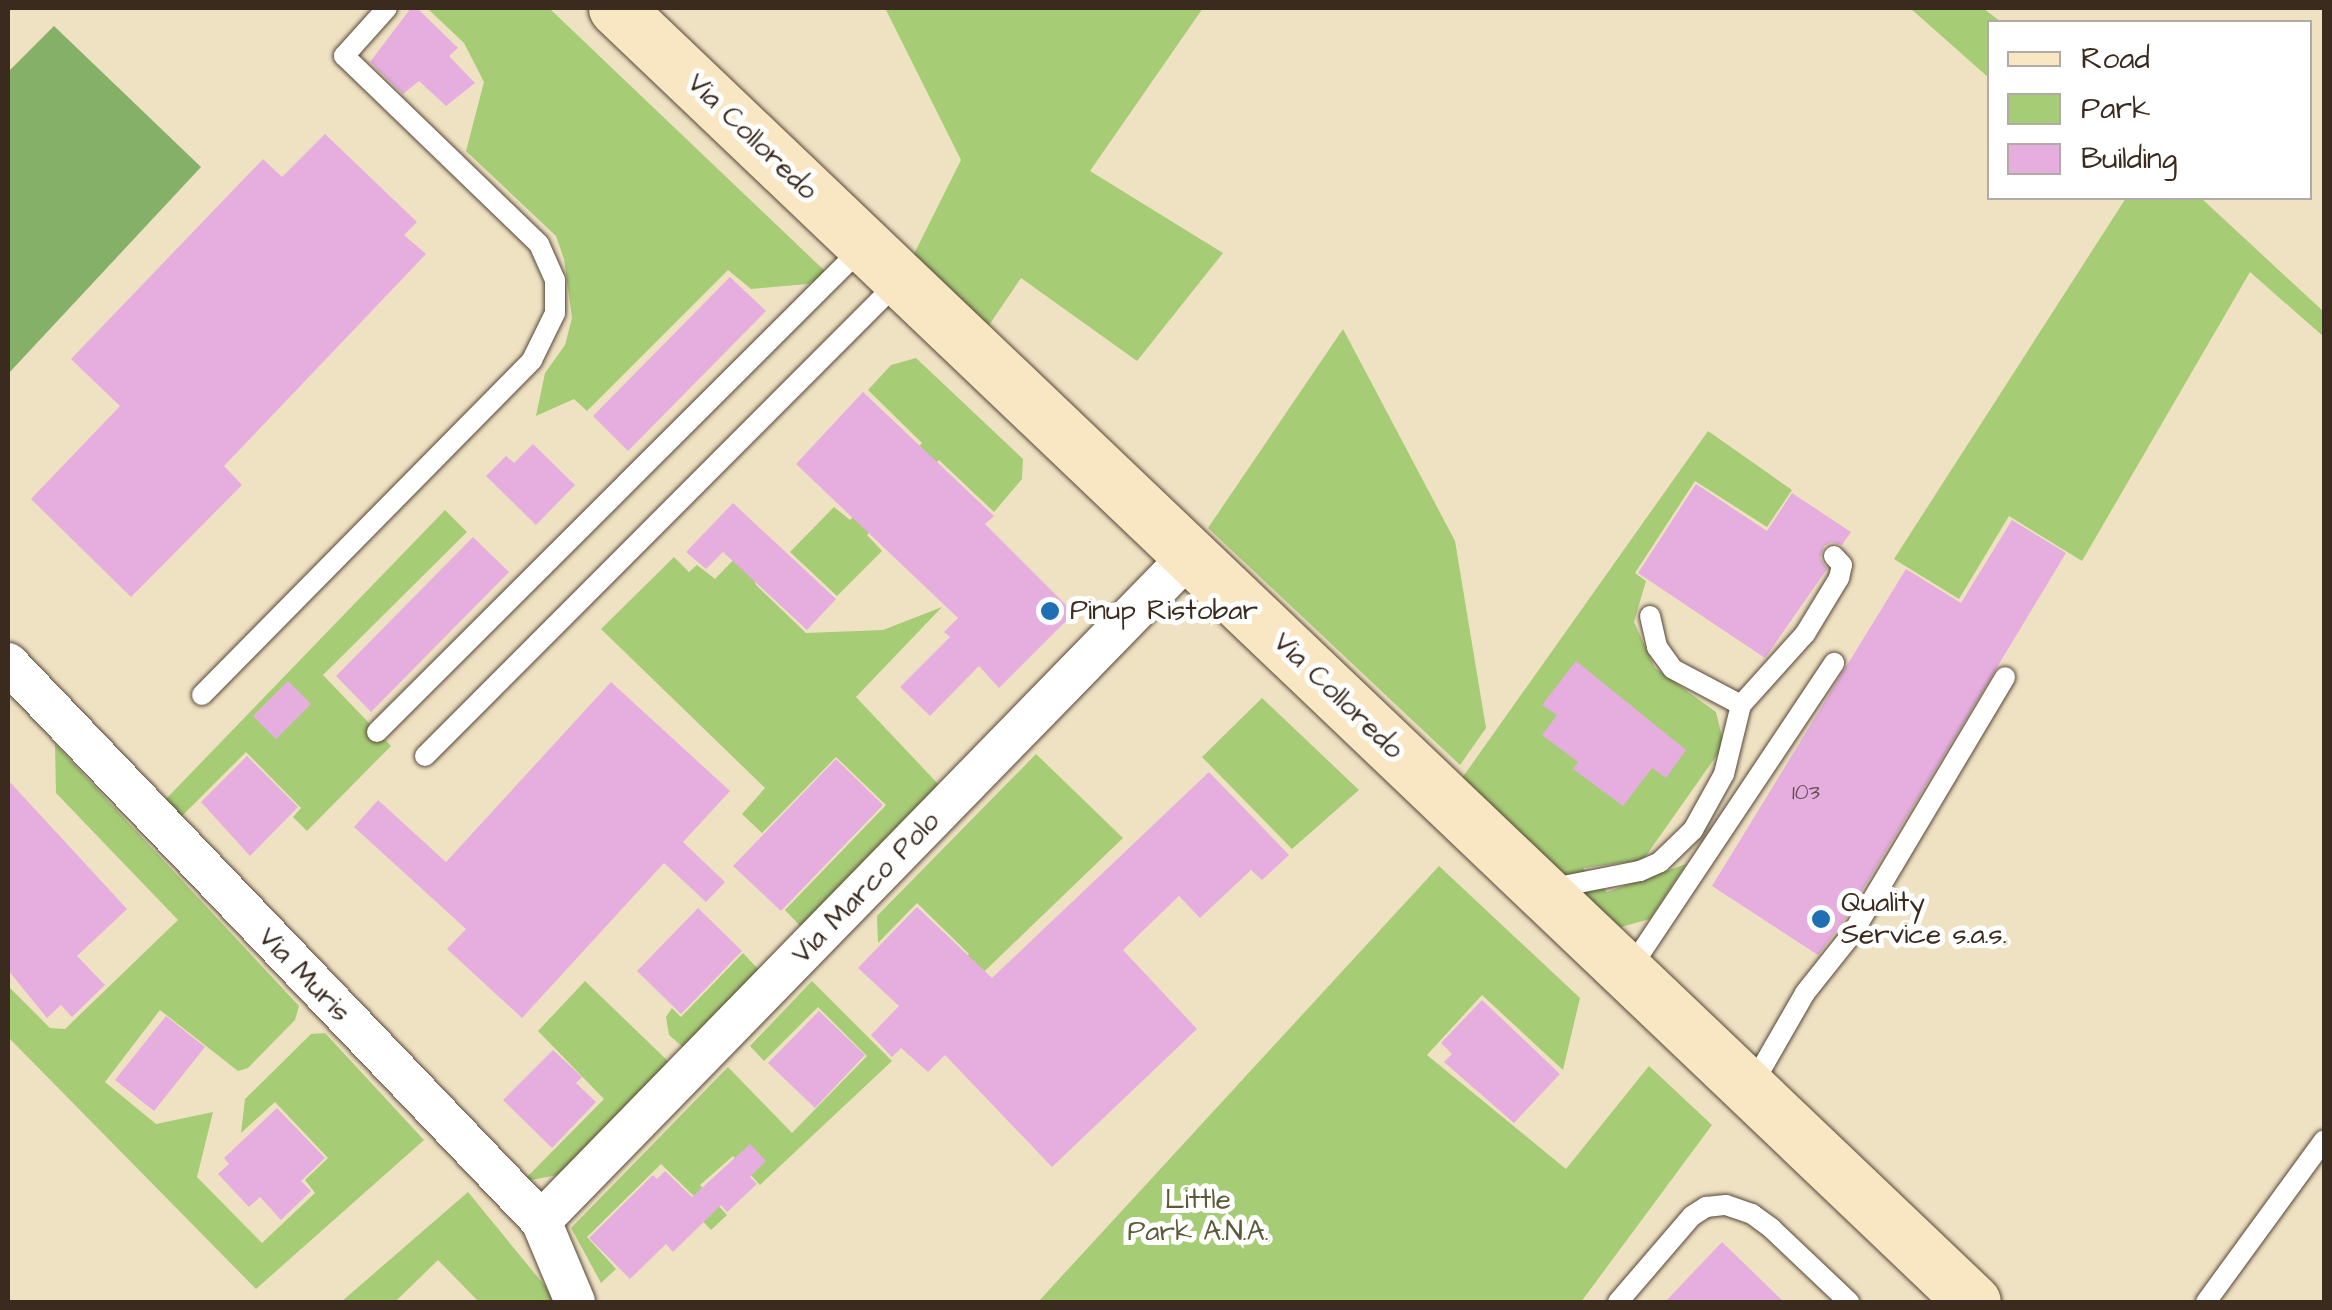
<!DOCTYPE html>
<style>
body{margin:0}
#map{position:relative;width:2332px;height:1310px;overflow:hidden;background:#efe2c3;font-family:"Architects Daughter",sans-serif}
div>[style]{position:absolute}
.green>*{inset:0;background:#a7cc76}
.forest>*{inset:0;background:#85b067}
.building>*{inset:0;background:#e5aedf}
.roads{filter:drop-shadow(0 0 2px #564637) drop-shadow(0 0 2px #564637)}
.service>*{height:20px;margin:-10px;padding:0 10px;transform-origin:10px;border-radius:10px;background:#fff}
.minor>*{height:40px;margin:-20px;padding:0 20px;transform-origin:20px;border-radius:20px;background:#fff}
.secondary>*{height:55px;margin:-27.5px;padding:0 27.5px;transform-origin:27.5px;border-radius:27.5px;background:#f9e7c3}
.dots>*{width:28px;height:28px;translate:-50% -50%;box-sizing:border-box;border:5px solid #fff;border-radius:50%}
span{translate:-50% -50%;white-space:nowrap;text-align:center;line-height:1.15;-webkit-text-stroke:10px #fff;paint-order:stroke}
.number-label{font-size:22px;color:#664b4e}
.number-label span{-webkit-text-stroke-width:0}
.street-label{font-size:28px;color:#3b2a1e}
.poi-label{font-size:28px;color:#3b2a1e}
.left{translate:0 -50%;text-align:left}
.park-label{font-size:28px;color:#5b5b38}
.frame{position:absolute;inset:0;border:10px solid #3b2a1e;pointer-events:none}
.legend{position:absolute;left:1987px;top:20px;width:325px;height:180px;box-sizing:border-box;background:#fff;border:2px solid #b1aaa5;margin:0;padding:12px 18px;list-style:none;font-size:30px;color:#3b2a1e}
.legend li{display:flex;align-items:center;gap:20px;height:50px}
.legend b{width:50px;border:2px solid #b1aaa5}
</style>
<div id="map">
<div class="green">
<i style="clip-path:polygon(427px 8px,549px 8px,827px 273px,808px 284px,751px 289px,728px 270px,587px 411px,574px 399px,536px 416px,545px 373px,565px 345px,572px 318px,564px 259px,556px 236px,466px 151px,484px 82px,464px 43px)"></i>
<i style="clip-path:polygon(885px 8px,1203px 8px,1090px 171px,1223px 253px,1137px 361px,1021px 278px,985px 331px,911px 260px,961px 160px)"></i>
<i style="clip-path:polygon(1910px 8px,1983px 8px,2001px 22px,1990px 22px,1989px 78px)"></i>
<i style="clip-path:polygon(2126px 198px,2201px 198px,2324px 312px,2324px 337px,2250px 272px,2082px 561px,2009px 516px,1959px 599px,1894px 559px)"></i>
<i style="clip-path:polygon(1343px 329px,1455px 541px,1486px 728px,1460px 765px,1208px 528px)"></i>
<i style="clip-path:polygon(916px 358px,1023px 459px,1022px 479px,994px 512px,939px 460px,867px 535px,882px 551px,837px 596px,790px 552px,834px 507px,850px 520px,922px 443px,868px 390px,891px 365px)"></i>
<i style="clip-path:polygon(1708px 431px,1792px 490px,1767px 527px,1695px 481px,1635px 573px,1646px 581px,1634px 622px,1655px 668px,1716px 712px,1724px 745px,1643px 860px,1583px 868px,1607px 892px,1686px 864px,1650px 919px,1614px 929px,1460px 781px)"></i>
<i style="clip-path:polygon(445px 510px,467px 532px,323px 675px,391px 746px,307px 831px,293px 817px,301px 808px,246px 752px,181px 817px,165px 800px)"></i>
<i style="clip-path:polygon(744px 549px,756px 585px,806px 633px,883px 630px,942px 607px,856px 697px,939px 785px,802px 928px,785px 910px,886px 805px,836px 757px,762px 833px,742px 814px,765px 788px,601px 629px,674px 557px,689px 572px,697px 565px,715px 579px)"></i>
<i style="clip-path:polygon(1262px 698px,1359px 790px,1292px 849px,1202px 757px)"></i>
<i style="clip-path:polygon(55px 744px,299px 1006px,295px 1020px,248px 1068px,238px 1071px,160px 1010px,105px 1082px,156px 1124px,213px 1112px,197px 1177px,262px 1243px,315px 1193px,305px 1180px,328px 1158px,275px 1102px,241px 1133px,245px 1099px,311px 1034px,325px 1033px,424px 1140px,256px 1289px,8px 1037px,8px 986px,50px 1028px,65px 1029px,178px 920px,56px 793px)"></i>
<i style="clip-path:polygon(1036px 754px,1123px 838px,963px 992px,948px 977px,969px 954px,917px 903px,878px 943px,877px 916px)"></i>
<i style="clip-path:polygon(1439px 866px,1580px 998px,1563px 1070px,1482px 995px,1427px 1055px,1566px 1169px,1649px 1066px,1712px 1125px,1581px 1302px,1038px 1302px)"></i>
<i style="clip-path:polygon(743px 953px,760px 971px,685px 1049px,669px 1035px,666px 1017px,672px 1008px,681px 1017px)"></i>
<i style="clip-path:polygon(585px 981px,671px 1064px,563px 1174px,531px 1180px,526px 1178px,604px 1099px,538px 1031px)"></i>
<i style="clip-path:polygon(812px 981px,892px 1061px,760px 1185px,733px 1156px,700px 1185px,727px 1215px,711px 1230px,697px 1215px,705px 1207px,661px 1164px,587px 1237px,616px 1269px,601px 1283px,571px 1228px,728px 1067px,792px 1133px,867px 1056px,818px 1007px,764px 1061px,750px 1046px)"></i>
<i style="clip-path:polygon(468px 1192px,558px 1302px,479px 1302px,438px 1260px,395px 1302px,341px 1302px)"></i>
</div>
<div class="forest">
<i style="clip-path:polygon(54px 26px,201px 167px,8px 374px,8px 72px)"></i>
</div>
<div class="building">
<i style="clip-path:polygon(411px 8px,417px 8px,458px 48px,449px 56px,475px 83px,446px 106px,419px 81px,403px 94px,370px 62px)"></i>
<i style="clip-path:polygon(325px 134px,417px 222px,404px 235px,426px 254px,224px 466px,242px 485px,131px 597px,31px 499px,120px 406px,71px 359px,263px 159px,282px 177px)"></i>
<i style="clip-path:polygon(730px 277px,766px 311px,628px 451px,593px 416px)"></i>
<i style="clip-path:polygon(863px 392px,994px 516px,985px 524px,1074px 613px,999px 688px,979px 666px,930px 716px,900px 687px,950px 637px,944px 632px,958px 618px,796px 464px)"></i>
<i style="clip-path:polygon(533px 444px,575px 485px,536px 525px,486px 476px,506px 456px,514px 463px)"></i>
<i style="clip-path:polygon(1696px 484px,1767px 531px,1792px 493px,1851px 532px,1842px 545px,1832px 542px,1824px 546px,1820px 558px,1827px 569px,1765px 658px,1638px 573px)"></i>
<i style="clip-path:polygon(733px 503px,836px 599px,807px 630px,723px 552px,706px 569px,686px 552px)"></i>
<i style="clip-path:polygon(2012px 520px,2066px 553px,1843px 922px,1818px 955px,1712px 886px,1906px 569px,1961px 603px)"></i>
<i style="clip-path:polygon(473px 537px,509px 572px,371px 712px,336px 676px)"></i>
<i style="clip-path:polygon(1576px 661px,1686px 750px,1666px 778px,1652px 768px,1623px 806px,1573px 769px,1578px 762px,1542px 735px,1557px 715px,1542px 705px)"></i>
<i style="clip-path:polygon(288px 681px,311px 704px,276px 739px,253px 716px)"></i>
<i style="clip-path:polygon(611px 682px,730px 791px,683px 842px,725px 882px,706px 902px,664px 863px,522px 1018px,447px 949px,466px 929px,354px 827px,378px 800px,446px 862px)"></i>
<i style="clip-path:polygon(247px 756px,298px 807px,250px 856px,201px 802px)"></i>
<i style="clip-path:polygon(836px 759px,883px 805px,781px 911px,733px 866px)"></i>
<i style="clip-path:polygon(1209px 772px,1289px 855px,1262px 880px,1251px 870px,1200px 918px,1179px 896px,1123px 950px,1197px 1029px,1052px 1167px,945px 1055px,928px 1072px,901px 1048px,892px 1057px,871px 1035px,899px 1006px,858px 968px,917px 907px,992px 978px)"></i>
<i style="clip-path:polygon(8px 780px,127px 909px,77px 956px,105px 985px,72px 1017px,61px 1005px,47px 1018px,8px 970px)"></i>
<i style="clip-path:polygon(698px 908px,742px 951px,681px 1014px,637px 971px)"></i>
<i style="clip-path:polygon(1482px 1000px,1560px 1074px,1514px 1123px,1444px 1062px,1452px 1054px,1441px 1043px)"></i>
<i style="clip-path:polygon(819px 1011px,865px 1055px,815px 1108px,768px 1063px)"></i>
<i style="clip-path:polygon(166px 1016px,205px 1047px,154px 1111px,115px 1080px)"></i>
<i style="clip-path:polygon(553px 1050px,582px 1077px,576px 1083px,596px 1102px,552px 1148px,503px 1100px)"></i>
<i style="clip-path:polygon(277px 1108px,325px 1158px,301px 1181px,311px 1191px,281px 1220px,260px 1197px,249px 1207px,218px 1174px,229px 1164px,224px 1158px)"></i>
<i style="clip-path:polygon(750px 1144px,766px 1161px,750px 1177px,757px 1184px,727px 1212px,721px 1205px,673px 1252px,666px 1244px,630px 1279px,589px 1238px,653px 1175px,657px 1179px,665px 1171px,692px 1197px)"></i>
<i style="clip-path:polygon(1722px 1242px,1784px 1302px,1665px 1302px)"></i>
</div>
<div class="roads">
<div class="service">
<i style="left:1650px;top:616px;width:32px;rotate:77deg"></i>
<i style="left:1657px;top:647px;width:27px;rotate:54deg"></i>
<i style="left:1673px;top:669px;width:77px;rotate:27.9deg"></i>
<i style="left:202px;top:695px;width:470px;rotate:-45.4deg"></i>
<i style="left:532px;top:360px;width:52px;rotate:-63.9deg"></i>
<i style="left:555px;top:313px;width:33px;rotate:-90deg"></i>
<i style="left:555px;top:280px;width:39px;rotate:-114deg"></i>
<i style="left:539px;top:244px;width:271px;rotate:-136deg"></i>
<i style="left:344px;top:56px;width:64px;rotate:-48.1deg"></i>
<i style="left:377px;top:732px;width:688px;rotate:-44.94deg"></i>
<i style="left:425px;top:756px;width:671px;rotate:-45.06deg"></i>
<i style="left:1548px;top:889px;width:94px;rotate:-11.1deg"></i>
<i style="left:1640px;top:871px;width:22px;rotate:-24deg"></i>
<i style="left:1660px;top:862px;width:46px;rotate:-44.1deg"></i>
<i style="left:1693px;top:830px;width:64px;rotate:-61deg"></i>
<i style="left:1724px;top:774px;width:71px;rotate:-76.2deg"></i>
<i style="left:1741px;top:705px;width:96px;rotate:-48deg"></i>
<i style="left:1805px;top:634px;width:66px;rotate:-58.7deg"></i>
<i style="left:1839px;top:578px;width:13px;rotate:-77deg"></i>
<i style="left:1842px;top:565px;width:12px;rotate:-132deg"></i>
<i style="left:1630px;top:969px;width:368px;rotate:-56.3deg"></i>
<i style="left:1751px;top:1087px;width:108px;rotate:-60.1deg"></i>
<i style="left:1805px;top:993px;width:75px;rotate:-51.5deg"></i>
<i style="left:1852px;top:934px;width:299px;rotate:-59.2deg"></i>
<i style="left:1618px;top:1302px;width:113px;rotate:-49.3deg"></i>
<i style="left:1692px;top:1216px;width:17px;rotate:-33deg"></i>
<i style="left:1706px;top:1207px;width:20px;rotate:-6deg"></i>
<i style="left:1726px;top:1205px;width:28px;rotate:19deg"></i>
<i style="left:1752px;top:1214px;width:24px;rotate:36deg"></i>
<i style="left:1771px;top:1228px;width:108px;rotate:43.5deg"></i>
<i style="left:2206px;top:1302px;width:200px;rotate:-53.9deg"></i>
</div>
<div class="minor">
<i style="left:8px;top:663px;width:772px;rotate:46.31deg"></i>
<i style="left:541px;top:1221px;width:88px;rotate:67.2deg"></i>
<i style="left:541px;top:1221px;width:930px;rotate:-45.74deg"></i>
</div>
<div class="secondary">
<i style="left:616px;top:8px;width:1875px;rotate:43.64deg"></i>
</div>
</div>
<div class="dots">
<i style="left:1050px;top:611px;background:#1f6fb2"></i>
<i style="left:1821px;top:919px;background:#1f6fb2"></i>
</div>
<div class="number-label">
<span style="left:1806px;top:793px">103</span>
</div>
<div class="street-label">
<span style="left:752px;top:137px;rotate:44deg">Via Colloredo</span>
<span style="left:1338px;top:696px;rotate:44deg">Via Colloredo</span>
<span style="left:866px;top:888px;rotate:-46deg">Via Marco Polo</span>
<span style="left:304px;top:975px;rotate:46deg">Via Muris</span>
</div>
<div class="poi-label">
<span class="left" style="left:1070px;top:611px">Pinup Ristobar</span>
<span class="left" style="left:1841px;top:919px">Quality<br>Service s.a.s.</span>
</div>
<div class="park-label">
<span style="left:1198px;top:1216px">Little<br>Park A.N.A.</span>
</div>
<div class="frame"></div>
<ul class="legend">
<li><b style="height:12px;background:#f9e7c3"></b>Road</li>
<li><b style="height:28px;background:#a7cc76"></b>Park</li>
<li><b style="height:28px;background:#e5aedf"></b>Building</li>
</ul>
</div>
